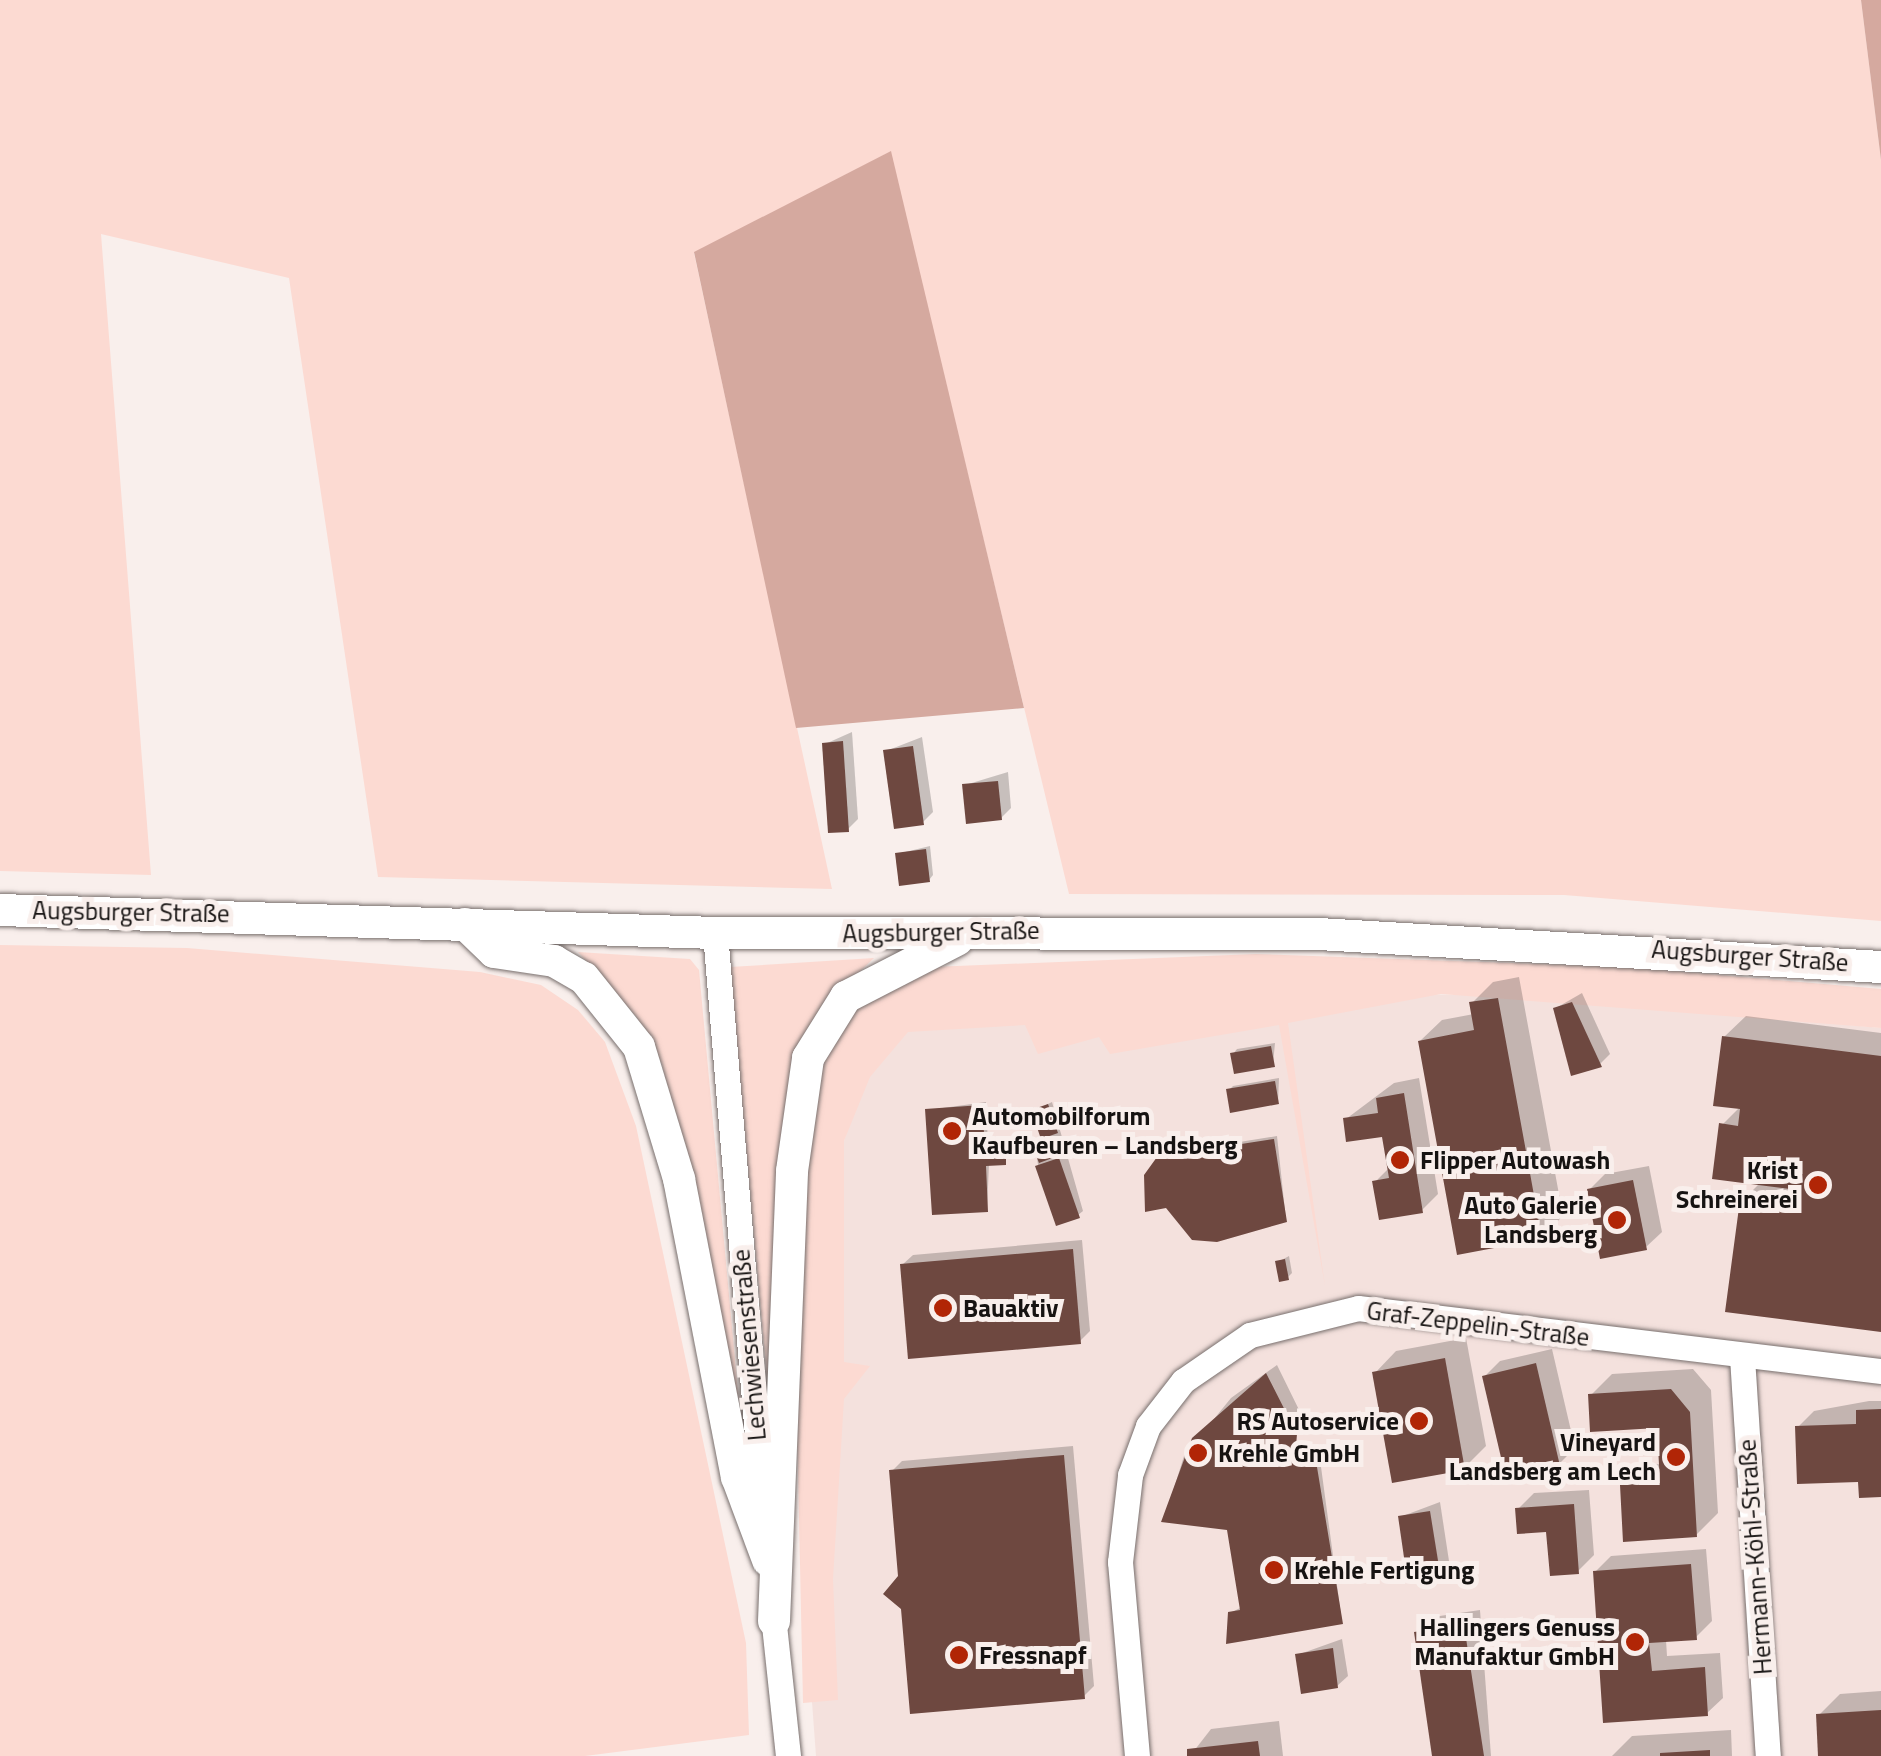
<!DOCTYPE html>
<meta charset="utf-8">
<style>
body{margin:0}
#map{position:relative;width:1881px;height:1756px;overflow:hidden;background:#f9efec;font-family:"Titillium Web",sans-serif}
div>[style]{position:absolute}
.built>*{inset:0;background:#f4e1dd}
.green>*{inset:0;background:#fcdad2}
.forest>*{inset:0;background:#d5a99f}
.shadow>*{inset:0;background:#0003}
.building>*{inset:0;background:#6e4840}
.roads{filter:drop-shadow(0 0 2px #786f6d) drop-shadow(0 0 2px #786f6d)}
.minor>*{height:25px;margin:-12.5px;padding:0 12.5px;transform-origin:12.5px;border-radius:12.5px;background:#fff}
.major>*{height:32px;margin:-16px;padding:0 16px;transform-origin:16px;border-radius:16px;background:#fff}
.dots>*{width:28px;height:28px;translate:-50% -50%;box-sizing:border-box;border:5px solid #f9efec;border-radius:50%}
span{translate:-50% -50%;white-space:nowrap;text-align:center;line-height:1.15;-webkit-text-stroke:10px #f9efec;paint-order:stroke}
.street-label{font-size:25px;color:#161312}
.poi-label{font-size:25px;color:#161312;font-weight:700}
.left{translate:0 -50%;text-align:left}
.right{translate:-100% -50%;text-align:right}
</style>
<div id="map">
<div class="built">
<i style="clip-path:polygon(1279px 992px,1532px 996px,1881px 1028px,1881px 1756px,816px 1756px,812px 1702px,844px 1141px,861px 1086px,900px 1026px)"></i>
</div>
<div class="green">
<i style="clip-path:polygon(0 0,1861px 0,1881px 160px,1881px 921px,1564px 895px,1069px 894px,890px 152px,694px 253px,832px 889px,378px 877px,289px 278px,101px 234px,151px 875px,0 871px)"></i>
<i style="clip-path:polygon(0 945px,187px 948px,480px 972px,541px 985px,578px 1010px,605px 1042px,636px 1126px,746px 1643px,749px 1735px,585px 1756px,0 1756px)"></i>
<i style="clip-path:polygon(578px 952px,690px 959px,699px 970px,741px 1425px,662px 1064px,636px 1016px)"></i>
<i style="clip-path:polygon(1256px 954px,1626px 967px,1881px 989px,1881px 1028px,1441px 994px,1288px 1023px,1325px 1286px,1279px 1025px,1110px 1054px,1099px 1037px,1038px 1054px,1025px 1025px,908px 1032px,870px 1077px,844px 1141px,844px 1362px,870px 1366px,844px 1399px,833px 1579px,838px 1700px,803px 1703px,796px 1381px,807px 1127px,824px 1047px,852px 1008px,932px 967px)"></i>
<i style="clip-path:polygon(874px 958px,823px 1007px,770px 1411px,730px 967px)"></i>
</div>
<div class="forest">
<i style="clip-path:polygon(1861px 0,1881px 0,1881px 160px)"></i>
<i style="clip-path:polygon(891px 151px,1024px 708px,796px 728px,694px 252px)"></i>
</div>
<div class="shadow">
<i style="clip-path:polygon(852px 732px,858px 819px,848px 829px,825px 744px)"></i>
<i style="clip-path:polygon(922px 737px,933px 812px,922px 823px,886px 751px)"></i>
<i style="clip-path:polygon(1008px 772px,1011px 808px,1001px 818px,965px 785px)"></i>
<i style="clip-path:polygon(930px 846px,933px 875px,929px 880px,897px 854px)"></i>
<i style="clip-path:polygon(1519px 977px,1563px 1216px,1541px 1237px,1420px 1041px,1442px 1020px,1474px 1014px,1472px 1003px,1493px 982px)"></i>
<i style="clip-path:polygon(1582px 993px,1610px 1054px,1600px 1064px,1556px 1008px)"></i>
<i style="clip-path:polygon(1746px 1016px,1881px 1033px,1881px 1329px,1742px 1201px,1760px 1183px,1722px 1125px,1740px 1107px,1724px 1037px)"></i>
<i style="clip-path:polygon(1275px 1043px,1273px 1064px,1233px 1054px,1237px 1049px)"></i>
<i style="clip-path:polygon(1279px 1078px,1278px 1102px,1229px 1090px,1233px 1086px)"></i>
<i style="clip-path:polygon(1419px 1078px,1438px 1194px,1422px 1210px,1375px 1182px,1390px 1167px,1384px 1134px,1346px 1119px,1394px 1083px)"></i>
<i style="clip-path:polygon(986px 1102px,988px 1144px,1009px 1143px,1010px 1158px,989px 1164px,987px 1210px,928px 1110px)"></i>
<i style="clip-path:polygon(1052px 1102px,1083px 1211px,1078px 1215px,1038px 1165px,1035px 1144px,1043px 1138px,1034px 1111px)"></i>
<i style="clip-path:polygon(1277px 1136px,1286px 1220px,1159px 1159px,1165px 1154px)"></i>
<i style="clip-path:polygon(1649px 1166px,1662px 1232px,1646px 1247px,1589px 1190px,1605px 1174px)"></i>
<i style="clip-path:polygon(1082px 1240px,1090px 1331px,1080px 1341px,902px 1265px,913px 1255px)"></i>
<i style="clip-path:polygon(1289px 1256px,1292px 1273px,1288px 1277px,1278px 1262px)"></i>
<i style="clip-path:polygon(1466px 1338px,1486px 1446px,1464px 1468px,1375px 1373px,1396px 1351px)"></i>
<i style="clip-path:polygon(1552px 1349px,1575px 1448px,1559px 1464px,1484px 1377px,1500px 1361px)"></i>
<i style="clip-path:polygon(1277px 1365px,1305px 1422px,1295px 1432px,1298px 1455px,1319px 1452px,1342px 1622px,1230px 1613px,1242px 1607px,1230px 1524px,1164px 1520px,1184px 1456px,1231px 1398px)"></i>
<i style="clip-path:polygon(1693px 1369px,1711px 1390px,1718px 1513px,1696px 1535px,1623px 1486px,1644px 1465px,1661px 1464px,1659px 1425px,1591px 1395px,1612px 1374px)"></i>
<i style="clip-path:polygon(1869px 1401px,1881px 1401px,1881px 1494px,1798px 1427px,1814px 1411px)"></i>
<i style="clip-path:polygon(1073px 1446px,1094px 1686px,1084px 1696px,901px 1577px,892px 1471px,902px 1461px)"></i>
<i style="clip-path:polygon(1589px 1490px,1594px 1555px,1578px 1571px,1548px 1530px,1518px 1509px,1534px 1493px)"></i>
<i style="clip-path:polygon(1440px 1502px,1449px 1561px,1438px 1571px,1400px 1517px)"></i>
<i style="clip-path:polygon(1706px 1549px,1712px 1621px,1696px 1637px,1666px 1640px,1667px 1656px,1720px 1653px,1723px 1698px,1707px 1713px,1605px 1720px,1595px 1572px,1611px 1556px)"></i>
<i style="clip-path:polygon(1480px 1610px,1491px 1756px,1438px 1756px,1417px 1633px,1433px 1617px)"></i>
<i style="clip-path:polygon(1342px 1639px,1348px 1676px,1337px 1686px,1297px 1655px)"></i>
<i style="clip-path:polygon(1881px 1691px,1881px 1756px,1821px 1756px,1819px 1715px,1840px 1694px)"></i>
<i style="clip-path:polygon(1279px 1721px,1283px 1756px,1190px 1756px,1211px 1729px)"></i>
<i style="clip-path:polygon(1731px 1730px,1732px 1756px,1612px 1756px,1632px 1736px)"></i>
</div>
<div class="building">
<i style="clip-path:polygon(843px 741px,849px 832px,828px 833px,822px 743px)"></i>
<i style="clip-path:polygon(913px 746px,924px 825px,894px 829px,883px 750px)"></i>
<i style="clip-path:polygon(998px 781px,1002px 820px,966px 824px,962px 784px)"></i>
<i style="clip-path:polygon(926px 849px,930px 882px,899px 886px,895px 853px)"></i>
<i style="clip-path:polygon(1498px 998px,1542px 1239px,1457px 1255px,1418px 1041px,1474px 1030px,1469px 1002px)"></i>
<i style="clip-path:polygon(1572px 1002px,1602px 1067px,1571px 1076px,1553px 1008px)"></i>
<i style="clip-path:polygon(1722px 1036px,1881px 1056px,1881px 1332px,1725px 1312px,1740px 1200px,1796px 1207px,1798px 1190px,1712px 1179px,1719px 1123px,1738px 1126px,1740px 1109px,1713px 1106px)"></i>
<i style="clip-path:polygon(1271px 1046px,1275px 1067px,1234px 1074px,1230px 1053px)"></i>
<i style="clip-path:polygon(1275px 1081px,1279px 1104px,1230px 1113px,1226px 1089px)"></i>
<i style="clip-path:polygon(1404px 1093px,1423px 1213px,1379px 1220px,1372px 1181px,1389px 1178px,1382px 1137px,1346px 1142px,1343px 1118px,1378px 1113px,1376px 1098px)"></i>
<i style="clip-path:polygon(1048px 1104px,1058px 1133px,1041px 1139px,1031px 1110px)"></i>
<i style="clip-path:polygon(982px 1105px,985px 1147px,1006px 1146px,1006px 1165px,986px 1166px,988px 1212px,932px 1215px,925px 1109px)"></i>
<i style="clip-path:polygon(1052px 1137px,1058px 1156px,1039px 1163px,1032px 1144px)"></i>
<i style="clip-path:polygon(1274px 1139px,1287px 1222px,1217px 1242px,1192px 1240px,1166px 1208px,1145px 1212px,1144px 1175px,1157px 1157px)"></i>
<i style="clip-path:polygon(1059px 1158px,1080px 1218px,1056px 1226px,1035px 1166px)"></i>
<i style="clip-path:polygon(1633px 1180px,1647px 1250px,1600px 1259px,1587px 1189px)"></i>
<i style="clip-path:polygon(1073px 1249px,1081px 1344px,908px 1359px,900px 1264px)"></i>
<i style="clip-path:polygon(1285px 1259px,1289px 1280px,1279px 1282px,1275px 1261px)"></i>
<i style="clip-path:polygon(1445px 1358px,1465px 1470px,1392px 1483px,1372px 1372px)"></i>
<i style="clip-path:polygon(1536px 1363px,1560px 1466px,1506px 1479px,1482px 1376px)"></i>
<i style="clip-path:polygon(1266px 1373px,1297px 1434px,1295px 1458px,1315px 1455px,1343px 1624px,1226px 1644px,1228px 1612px,1240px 1610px,1227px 1530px,1161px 1522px,1192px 1438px)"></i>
<i style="clip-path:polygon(1671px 1389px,1690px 1412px,1697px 1537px,1623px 1542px,1620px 1485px,1660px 1483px,1657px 1428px,1590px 1432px,1588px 1394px)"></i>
<i style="clip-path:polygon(1881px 1409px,1881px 1497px,1859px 1498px,1858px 1482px,1797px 1484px,1795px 1426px,1856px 1424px,1856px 1410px)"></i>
<i style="clip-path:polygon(1064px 1455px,1085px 1699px,910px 1714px,901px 1609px,883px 1594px,898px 1576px,889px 1470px)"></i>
<i style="clip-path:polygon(1574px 1504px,1579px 1574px,1550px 1576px,1546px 1532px,1517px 1534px,1515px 1508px)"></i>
<i style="clip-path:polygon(1430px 1511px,1440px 1573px,1407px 1578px,1398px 1516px)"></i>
<i style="clip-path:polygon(1691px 1564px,1697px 1640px,1649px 1643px,1652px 1671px,1705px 1667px,1708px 1716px,1603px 1723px,1593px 1571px)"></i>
<i style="clip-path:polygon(1464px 1625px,1484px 1756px,1432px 1756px,1414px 1632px)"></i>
<i style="clip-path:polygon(1333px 1648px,1338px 1688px,1301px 1694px,1295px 1654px)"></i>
<i style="clip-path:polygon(1881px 1710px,1881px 1756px,1818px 1756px,1816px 1714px)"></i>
<i style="clip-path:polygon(1258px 1741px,1260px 1756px,1187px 1756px,1187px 1749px)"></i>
<i style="clip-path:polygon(1710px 1750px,1710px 1756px,1660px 1756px,1660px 1753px)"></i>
</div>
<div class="roads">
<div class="minor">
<i style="left:715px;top:933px;width:600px;rotate:85.22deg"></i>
<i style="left:1742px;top:1357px;width:400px;rotate:86.3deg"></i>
<i style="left:772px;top:1606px;width:151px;rotate:83.9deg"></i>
<i style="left:1137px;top:1756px;width:195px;rotate:-95deg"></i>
<i style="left:1120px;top:1562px;width:88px;rotate:-83.4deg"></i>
<i style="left:1130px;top:1475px;width:52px;rotate:-69.8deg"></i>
<i style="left:1148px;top:1426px;width:57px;rotate:-52.1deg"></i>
<i style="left:1183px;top:1381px;width:81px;rotate:-34.5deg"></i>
<i style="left:1250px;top:1335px;width:111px;rotate:-14deg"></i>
<i style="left:1358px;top:1308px;width:527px;rotate:6.87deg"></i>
</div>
<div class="major">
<i style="left:0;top:910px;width:715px;rotate:1.84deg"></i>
<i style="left:715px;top:933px;width:604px;rotate:0.09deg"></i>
<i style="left:1319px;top:934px;width:563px;rotate:3.36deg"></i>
<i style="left:465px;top:924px;width:40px;rotate:44deg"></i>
<i style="left:494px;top:952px;width:61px;rotate:8.5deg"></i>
<i style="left:554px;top:961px;width:34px;rotate:30deg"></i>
<i style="left:584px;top:978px;width:88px;rotate:51.4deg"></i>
<i style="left:639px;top:1047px;width:138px;rotate:73.1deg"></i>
<i style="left:679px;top:1179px;width:304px;rotate:79deg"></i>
<i style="left:737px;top:1477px;width:89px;rotate:69.5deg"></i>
<i style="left:774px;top:1621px;width:450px;rotate:-87.7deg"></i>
<i style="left:792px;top:1171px;width:114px;rotate:-81.9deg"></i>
<i style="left:808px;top:1058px;width:72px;rotate:-58.1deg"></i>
<i style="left:846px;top:997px;width:125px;rotate:-27.2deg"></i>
</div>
</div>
<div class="dots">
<i style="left:952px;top:1131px;background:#b12506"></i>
<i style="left:1400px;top:1160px;background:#b12506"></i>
<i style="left:1818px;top:1185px;background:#b12506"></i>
<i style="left:1617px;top:1220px;background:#b12506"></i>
<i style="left:943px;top:1308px;background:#b12506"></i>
<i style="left:1419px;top:1421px;background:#b12506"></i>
<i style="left:1198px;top:1453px;background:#b12506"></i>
<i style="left:1676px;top:1457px;background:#b12506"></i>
<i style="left:1274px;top:1570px;background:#b12506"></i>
<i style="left:1635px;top:1642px;background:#b12506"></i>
<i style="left:959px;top:1655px;background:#b12506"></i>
</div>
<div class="street-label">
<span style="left:131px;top:912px;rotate:1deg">Augsburger Straße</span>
<span style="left:941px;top:932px;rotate:-1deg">Augsburger Straße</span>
<span style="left:1750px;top:956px;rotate:4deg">Augsburger Straße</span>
<span style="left:1478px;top:1324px;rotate:7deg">Graf-Zeppelin-Straße</span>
<span style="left:749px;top:1345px;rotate:-95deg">Lechwiesenstraße</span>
<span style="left:1755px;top:1557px;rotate:-94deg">Hermann-Köhl-Straße</span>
</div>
<div class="poi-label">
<span class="left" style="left:972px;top:1131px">Automobilforum<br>Kaufbeuren – Landsberg</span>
<span class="left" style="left:1420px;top:1160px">Flipper Autowash</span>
<span class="right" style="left:1798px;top:1185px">Krist<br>Schreinerei</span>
<span class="right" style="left:1597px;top:1220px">Auto Galerie<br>Landsberg</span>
<span class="left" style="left:963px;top:1308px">Bauaktiv</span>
<span class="right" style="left:1399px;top:1421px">RS Autoservice</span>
<span class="right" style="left:1656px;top:1457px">Vineyard<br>Landsberg am Lech</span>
<span class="left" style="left:1218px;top:1453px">Krehle GmbH</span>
<span class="left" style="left:1294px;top:1570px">Krehle Fertigung</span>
<span class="right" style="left:1615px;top:1642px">Hallingers Genuss<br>Manufaktur GmbH</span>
<span class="left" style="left:979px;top:1655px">Fressnapf</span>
</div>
</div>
